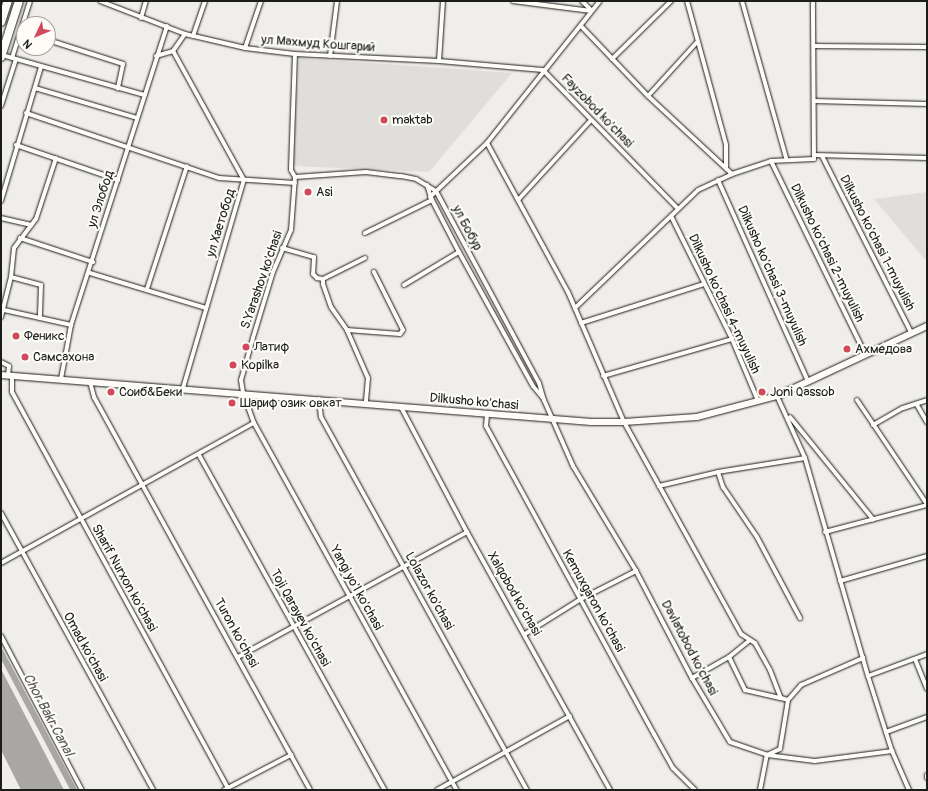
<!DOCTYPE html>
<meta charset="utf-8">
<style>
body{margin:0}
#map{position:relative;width:928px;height:791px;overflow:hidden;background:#f0eeea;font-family:Pangolin,sans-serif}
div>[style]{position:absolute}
.built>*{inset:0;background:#e0deda}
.water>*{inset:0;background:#a8a7a3}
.canal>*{height:5.5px;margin:-2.75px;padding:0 2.75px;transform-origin:2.75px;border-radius:2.75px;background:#a8a7a3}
.roads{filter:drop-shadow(0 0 1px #1c1c1c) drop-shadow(0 0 1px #1c1c1c)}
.street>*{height:4px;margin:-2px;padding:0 2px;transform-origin:2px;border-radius:2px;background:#fdfcf7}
.secondary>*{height:6px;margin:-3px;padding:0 3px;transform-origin:3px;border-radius:3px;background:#fdfcf7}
.highway>*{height:8px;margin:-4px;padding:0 4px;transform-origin:4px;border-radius:4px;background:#fdfcf7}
.dots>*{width:11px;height:11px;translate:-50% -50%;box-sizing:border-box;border:2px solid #fdfcf7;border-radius:50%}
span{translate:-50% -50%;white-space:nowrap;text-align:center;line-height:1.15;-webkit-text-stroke:4px #fdfcf7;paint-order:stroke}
.street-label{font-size:13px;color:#1c1c1c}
.poi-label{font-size:13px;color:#1c1c1c}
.left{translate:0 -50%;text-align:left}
.water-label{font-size:14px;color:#5b5b59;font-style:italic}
.frame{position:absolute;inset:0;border:2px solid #1c1c1c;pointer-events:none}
.north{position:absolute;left:16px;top:16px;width:40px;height:40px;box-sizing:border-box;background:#fdfcf7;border:1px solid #a3a29f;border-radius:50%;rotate:226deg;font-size:11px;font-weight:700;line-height:16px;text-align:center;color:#1c1c1c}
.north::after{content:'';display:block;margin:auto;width:14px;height:18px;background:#d1495b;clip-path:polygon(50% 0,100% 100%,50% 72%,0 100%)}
</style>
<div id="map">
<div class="built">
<i style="clip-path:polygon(299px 58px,512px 73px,429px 172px,293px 166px)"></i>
<i style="clip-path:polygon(927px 192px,927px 262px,874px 199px)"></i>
</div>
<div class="water">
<i style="clip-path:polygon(1px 669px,64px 790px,21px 790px,1px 750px)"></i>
</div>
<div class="canal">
<i style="left:1px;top:652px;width:156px;rotate:62.1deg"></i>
</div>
<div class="roads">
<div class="street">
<i style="left:100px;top:1px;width:91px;rotate:21.2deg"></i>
<i style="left:185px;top:34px;width:62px;rotate:13.1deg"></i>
<i style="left:245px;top:48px;width:50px;rotate:6.8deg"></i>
<i style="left:295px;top:54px;width:144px;rotate:2.8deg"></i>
<i style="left:439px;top:61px;width:104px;rotate:4.9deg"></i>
<i style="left:513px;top:1px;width:79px;rotate:7.3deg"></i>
<i style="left:582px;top:1px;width:13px;rotate:45deg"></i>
<i style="left:687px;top:1px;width:149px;rotate:74.8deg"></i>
<i style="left:726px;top:145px;width:23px;rotate:90deg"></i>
<i style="left:742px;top:1px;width:163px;rotate:74.3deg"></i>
<i style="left:141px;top:18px;width:18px;rotate:-74deg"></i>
<i style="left:581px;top:26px;width:97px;rotate:46.3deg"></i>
<i style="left:648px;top:96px;width:115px;rotate:42.9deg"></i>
<i style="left:193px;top:36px;width:37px;rotate:-71deg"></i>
<i style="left:48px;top:40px;width:79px;rotate:17.7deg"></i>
<i style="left:123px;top:64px;width:25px;rotate:102deg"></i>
<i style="left:814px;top:46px;width:113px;rotate:0.5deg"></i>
<i style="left:245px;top:48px;width:50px;rotate:-71.2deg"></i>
<i style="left:295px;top:54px;width:116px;rotate:92deg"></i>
<i style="left:291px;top:170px;width:8px;rotate:60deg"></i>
<i style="left:295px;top:177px;width:53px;rotate:94.3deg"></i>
<i style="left:291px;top:230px;width:46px;rotate:113.2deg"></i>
<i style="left:273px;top:272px;width:69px;rotate:106.9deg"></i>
<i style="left:253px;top:338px;width:44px;rotate:105.9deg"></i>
<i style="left:241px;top:380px;width:13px;rotate:81deg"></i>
<i style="left:243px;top:393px;width:32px;rotate:70deg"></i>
<i style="left:254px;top:423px;width:419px;rotate:61.1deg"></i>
<i style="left:2px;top:55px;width:148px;rotate:15.7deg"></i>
<i style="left:156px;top:56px;width:18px;rotate:-16deg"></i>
<i style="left:330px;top:56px;width:55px;rotate:-82.7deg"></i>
<i style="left:12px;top:58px;width:60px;rotate:-72.5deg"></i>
<i style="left:612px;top:59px;width:83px;rotate:-44.5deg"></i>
<i style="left:439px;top:61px;width:60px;rotate:-86.2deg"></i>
<i style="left:543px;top:70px;width:192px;rotate:45.8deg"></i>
<i style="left:35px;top:88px;width:106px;rotate:16.4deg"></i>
<i style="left:648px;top:96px;width:74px;rotate:-47.7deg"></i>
<i style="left:814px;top:101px;width:113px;rotate:1.5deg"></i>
<i style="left:1px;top:106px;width:49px;rotate:-72.3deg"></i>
<i style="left:26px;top:113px;width:204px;rotate:18.6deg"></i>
<i style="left:219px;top:178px;width:76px;rotate:3.8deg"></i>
<i style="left:487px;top:143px;width:170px;rotate:61.5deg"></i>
<i style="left:568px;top:292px;width:142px;rotate:66.7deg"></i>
<i style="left:624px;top:422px;width:242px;rotate:61.1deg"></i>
<i style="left:741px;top:634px;width:17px;rotate:33deg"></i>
<i style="left:755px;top:643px;width:31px;rotate:61deg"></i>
<i style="left:770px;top:670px;width:30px;rotate:69deg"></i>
<i style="left:781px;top:698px;width:7px;rotate:16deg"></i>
<i style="left:16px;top:145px;width:108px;rotate:18.9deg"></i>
<i style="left:815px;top:155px;width:112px;rotate:1.5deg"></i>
<i style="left:822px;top:156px;width:197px;rotate:63.2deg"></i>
<i style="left:771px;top:161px;width:215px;rotate:64deg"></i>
<i style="left:295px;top:177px;width:71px;rotate:-4deg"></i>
<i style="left:366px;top:172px;width:35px;rotate:7deg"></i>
<i style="left:401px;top:176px;width:15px;rotate:11deg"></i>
<i style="left:416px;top:179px;width:23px;rotate:31deg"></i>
<i style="left:436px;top:191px;width:218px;rotate:61.8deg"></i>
<i style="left:539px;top:383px;width:18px;rotate:74deg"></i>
<i style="left:544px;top:400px;width:72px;rotate:66.3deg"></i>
<i style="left:573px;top:466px;width:122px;rotate:59deg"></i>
<i style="left:636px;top:571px;width:121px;rotate:62.4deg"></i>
<i style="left:692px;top:678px;width:74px;rotate:59.3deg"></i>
<i style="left:730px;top:742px;width:39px;rotate:19deg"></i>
<i style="left:767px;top:755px;width:48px;rotate:7.1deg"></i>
<i style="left:815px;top:761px;width:78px;rotate:-7.4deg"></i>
<i style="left:718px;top:180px;width:220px;rotate:65.9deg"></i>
<i style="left:427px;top:185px;width:16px;rotate:72deg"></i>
<i style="left:432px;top:200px;width:59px;rotate:62.6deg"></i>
<i style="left:459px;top:252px;width:153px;rotate:61.1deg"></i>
<i style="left:533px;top:386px;width:16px;rotate:50deg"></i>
<i style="left:430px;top:197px;width:79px;rotate:-43.5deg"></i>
<i style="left:487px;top:143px;width:181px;rotate:-51.5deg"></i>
<i style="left:518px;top:200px;width:108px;rotate:-47.6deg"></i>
<i style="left:1px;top:201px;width:140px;rotate:-73.4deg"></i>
<i style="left:671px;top:216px;width:137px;rotate:63.6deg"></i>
<i style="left:732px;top:339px;width:67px;rotate:67.2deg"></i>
<i style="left:1px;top:218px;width:31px;rotate:13deg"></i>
<i style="left:365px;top:233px;width:75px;rotate:-26.2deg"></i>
<i style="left:20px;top:238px;width:77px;rotate:18.2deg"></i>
<i style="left:282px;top:248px;width:33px;rotate:16deg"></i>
<i style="left:314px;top:257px;width:17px;rotate:93deg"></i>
<i style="left:313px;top:274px;width:6px;rotate:45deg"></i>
<i style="left:317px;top:278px;width:6px;rotate:9deg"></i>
<i style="left:365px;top:258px;width:47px;rotate:153.4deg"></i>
<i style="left:323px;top:279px;width:5px;rotate:90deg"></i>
<i style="left:323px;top:284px;width:24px;rotate:71deg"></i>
<i style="left:331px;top:307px;width:28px;rotate:55deg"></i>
<i style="left:347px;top:330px;width:52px;rotate:66.4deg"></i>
<i style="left:368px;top:378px;width:25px;rotate:95deg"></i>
<i style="left:90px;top:273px;width:121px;rotate:16.8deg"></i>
<i style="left:11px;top:277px;width:31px;rotate:15deg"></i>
<i style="left:41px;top:285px;width:33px;rotate:92deg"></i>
<i style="left:404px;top:285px;width:64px;rotate:-31deg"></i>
<i style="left:147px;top:289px;width:129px;rotate:-72deg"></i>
<i style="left:575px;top:308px;width:170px;rotate:-43.8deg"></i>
<i style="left:698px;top:190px;width:38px;rotate:-25deg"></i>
<i style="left:732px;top:174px;width:41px;rotate:-18.4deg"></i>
<i style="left:771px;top:161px;width:43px;rotate:-2.7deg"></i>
<i style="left:814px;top:159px;width:158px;rotate:-90.4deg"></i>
<i style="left:4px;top:310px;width:69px;rotate:12.6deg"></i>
<i style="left:1px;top:317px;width:41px;rotate:-76deg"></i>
<i style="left:11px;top:277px;width:29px;rotate:-84deg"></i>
<i style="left:14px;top:248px;width:36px;rotate:-53deg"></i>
<i style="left:36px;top:219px;width:64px;rotate:-71.8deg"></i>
<i style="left:581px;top:323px;width:129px;rotate:-17.6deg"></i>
<i style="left:347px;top:330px;width:53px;rotate:4.3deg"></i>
<i style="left:400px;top:334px;width:5px;rotate:-53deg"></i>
<i style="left:403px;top:330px;width:65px;rotate:-116.6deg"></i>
<i style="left:1px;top:362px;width:9px;rotate:27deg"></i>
<i style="left:9px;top:366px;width:10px;rotate:96deg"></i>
<i style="left:12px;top:376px;width:16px;rotate:90deg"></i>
<i style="left:12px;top:392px;width:451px;rotate:61.4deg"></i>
<i style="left:603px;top:376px;width:134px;rotate:-16deg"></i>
<i style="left:61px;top:379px;width:55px;rotate:-79.5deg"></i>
<i style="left:71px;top:325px;width:314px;rotate:-72.2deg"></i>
<i style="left:90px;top:382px;width:16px;rotate:75deg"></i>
<i style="left:94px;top:397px;width:448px;rotate:61.2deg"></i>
<i style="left:183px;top:388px;width:217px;rotate:-73.7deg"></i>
<i style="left:244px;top:180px;width:147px;rotate:-118.8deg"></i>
<i style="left:173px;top:51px;width:21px;rotate:-55deg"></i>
<i style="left:777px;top:396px;width:68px;rotate:65.7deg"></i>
<i style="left:805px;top:458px;width:227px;rotate:73.9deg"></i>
<i style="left:868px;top:676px;width:79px;rotate:72.3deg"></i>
<i style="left:892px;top:751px;width:43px;rotate:66.4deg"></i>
<i style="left:319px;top:399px;width:18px;rotate:84deg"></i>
<i style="left:321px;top:417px;width:426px;rotate:61.1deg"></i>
<i style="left:857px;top:400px;width:125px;rotate:56.1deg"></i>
<i style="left:917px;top:405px;width:20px;rotate:60deg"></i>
<i style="left:401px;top:407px;width:141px;rotate:62.2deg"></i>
<i style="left:467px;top:532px;width:295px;rotate:61deg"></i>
<i style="left:487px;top:415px;width:11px;rotate:95deg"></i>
<i style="left:486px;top:426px;width:351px;rotate:61.4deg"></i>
<i style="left:654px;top:734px;width:39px;rotate:61deg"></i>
<i style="left:673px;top:768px;width:31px;rotate:45deg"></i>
<i style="left:790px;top:417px;width:132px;rotate:50.9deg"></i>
<i style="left:873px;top:425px;width:34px;rotate:-30deg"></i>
<i style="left:903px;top:408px;width:25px;rotate:-18deg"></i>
<i style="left:199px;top:455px;width:383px;rotate:61deg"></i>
<i style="left:718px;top:472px;width:16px;rotate:72deg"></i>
<i style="left:723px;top:487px;width:60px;rotate:55.8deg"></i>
<i style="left:757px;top:537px;width:92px;rotate:62deg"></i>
<i style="left:659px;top:486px;width:61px;rotate:-13.3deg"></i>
<i style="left:718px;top:472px;width:88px;rotate:-9.1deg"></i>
<i style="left:1px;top:513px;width:316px;rotate:61.2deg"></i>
<i style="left:825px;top:532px;width:106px;rotate:-14.8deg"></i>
<i style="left:1px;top:563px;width:289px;rotate:-29deg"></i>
<i style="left:840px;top:581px;width:91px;rotate:-16deg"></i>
<i style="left:525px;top:634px;width:66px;rotate:-32deg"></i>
<i style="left:581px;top:599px;width:62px;rotate:-27deg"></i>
<i style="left:1px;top:636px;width:174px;rotate:62.3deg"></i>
<i style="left:238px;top:657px;width:261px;rotate:-28.6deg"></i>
<i style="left:729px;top:657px;width:37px;rotate:64deg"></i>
<i style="left:745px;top:690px;width:37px;rotate:13deg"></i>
<i style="left:915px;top:659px;width:32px;rotate:68deg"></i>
<i style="left:868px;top:676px;width:63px;rotate:-20.4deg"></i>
<i style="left:692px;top:678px;width:43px;rotate:-29.6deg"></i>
<i style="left:729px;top:657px;width:27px;rotate:-39deg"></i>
<i style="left:886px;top:732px;width:44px;rotate:-20.1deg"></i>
<i style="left:927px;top:775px;width:3px;rotate:90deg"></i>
<i style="left:224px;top:790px;width:76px;rotate:-27.6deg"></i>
<i style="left:437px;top:790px;width:152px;rotate:-29.1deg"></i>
<i style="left:760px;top:790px;width:36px;rotate:-79deg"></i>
<i style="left:767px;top:755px;width:14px;rotate:-25deg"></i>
<i style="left:780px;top:749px;width:50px;rotate:-80.7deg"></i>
<i style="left:788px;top:700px;width:20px;rotate:-49deg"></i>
<i style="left:801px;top:685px;width:68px;rotate:-23.5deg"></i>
</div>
<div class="secondary">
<i style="left:1px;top:375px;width:592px;rotate:4.55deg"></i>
<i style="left:591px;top:422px;width:33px"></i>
<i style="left:624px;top:422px;width:73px;rotate:-3.9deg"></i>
<i style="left:697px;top:417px;width:83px;rotate:-14.7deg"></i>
<i style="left:777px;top:396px;width:166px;rotate:-25deg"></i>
</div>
<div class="highway">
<i style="left:1px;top:22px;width:22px;rotate:-72deg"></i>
<i style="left:1px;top:57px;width:59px;rotate:-72.2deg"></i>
</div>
</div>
<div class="dots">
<i style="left:384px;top:120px;background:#d1495b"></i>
<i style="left:308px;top:192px;background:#d1495b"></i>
<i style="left:16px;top:336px;background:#d1495b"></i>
<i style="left:246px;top:347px;background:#d1495b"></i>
<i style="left:847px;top:349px;background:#d1495b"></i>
<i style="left:25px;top:357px;background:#d1495b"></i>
<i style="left:233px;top:365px;background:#d1495b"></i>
<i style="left:111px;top:392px;background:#d1495b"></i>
<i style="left:762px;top:392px;background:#d1495b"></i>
<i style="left:232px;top:403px;background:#d1495b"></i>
</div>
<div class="street-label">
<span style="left:318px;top:44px;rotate:4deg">ул Махмуд Кошгарий</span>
<span style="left:597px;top:111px;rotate:46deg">Fayzobod ko'chasi</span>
<span style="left:101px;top:199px;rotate:-72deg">ул Элобод</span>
<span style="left:221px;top:223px;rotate:-73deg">ул Хаетобод</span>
<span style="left:467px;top:228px;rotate:62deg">ул Бобур</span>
<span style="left:877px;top:243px;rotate:63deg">Dilkusho ko'chasi 1-muyulish</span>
<span style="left:827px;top:253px;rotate:64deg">Dilkusho ko'chasi 2-muyulish</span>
<span style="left:772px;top:276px;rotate:66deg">Dilkusho ko'chasi 3-muyulish</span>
<span style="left:262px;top:280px;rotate:-71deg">S.Yarashov ko'chasi</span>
<span style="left:724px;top:304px;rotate:65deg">Dilkusho ko'chasi 4-muyulish</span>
<span style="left:474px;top:402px;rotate:5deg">Dilkusho ko'chasi</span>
<span style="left:124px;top:578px;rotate:61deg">Sharif Nurxon ko'chasi</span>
<span style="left:356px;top:588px;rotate:61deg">Yangi yo'l ko'chasi</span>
<span style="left:429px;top:591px;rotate:61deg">Lolazor ko'chasi</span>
<span style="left:514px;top:594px;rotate:60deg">Xalqobod ko'chasi</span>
<span style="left:593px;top:601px;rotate:61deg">Kemuxgaron ko'chasi</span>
<span style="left:300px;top:618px;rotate:61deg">Toji Qarayev ko'chasi</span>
<span style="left:236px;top:633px;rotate:61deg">Turon ko'chasi</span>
<span style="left:85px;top:647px;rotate:61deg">Omad ko'chasi</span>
<span style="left:689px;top:648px;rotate:62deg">Davlatobod ko'chasi</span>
</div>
<div class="poi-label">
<span class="left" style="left:392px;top:120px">maktab</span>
<span class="left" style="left:316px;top:192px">Asi</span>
<span class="left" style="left:24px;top:336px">Феникс</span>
<span class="left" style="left:254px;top:347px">Латиф</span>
<span class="left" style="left:855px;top:349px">Ахмедова</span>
<span class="left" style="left:33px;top:357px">Самсахона</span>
<span class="left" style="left:241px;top:365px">Kopilka</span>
<span class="left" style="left:119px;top:392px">Соиб&amp;Беки</span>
<span class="left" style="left:770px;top:392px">Joni Qassob</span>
<span class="left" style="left:240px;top:403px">Шариф озик овкат</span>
</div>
<div class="water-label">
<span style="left:48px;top:715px;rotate:62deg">Chor Bakr Canal</span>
</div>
<div class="frame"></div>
<div class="north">N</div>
</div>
